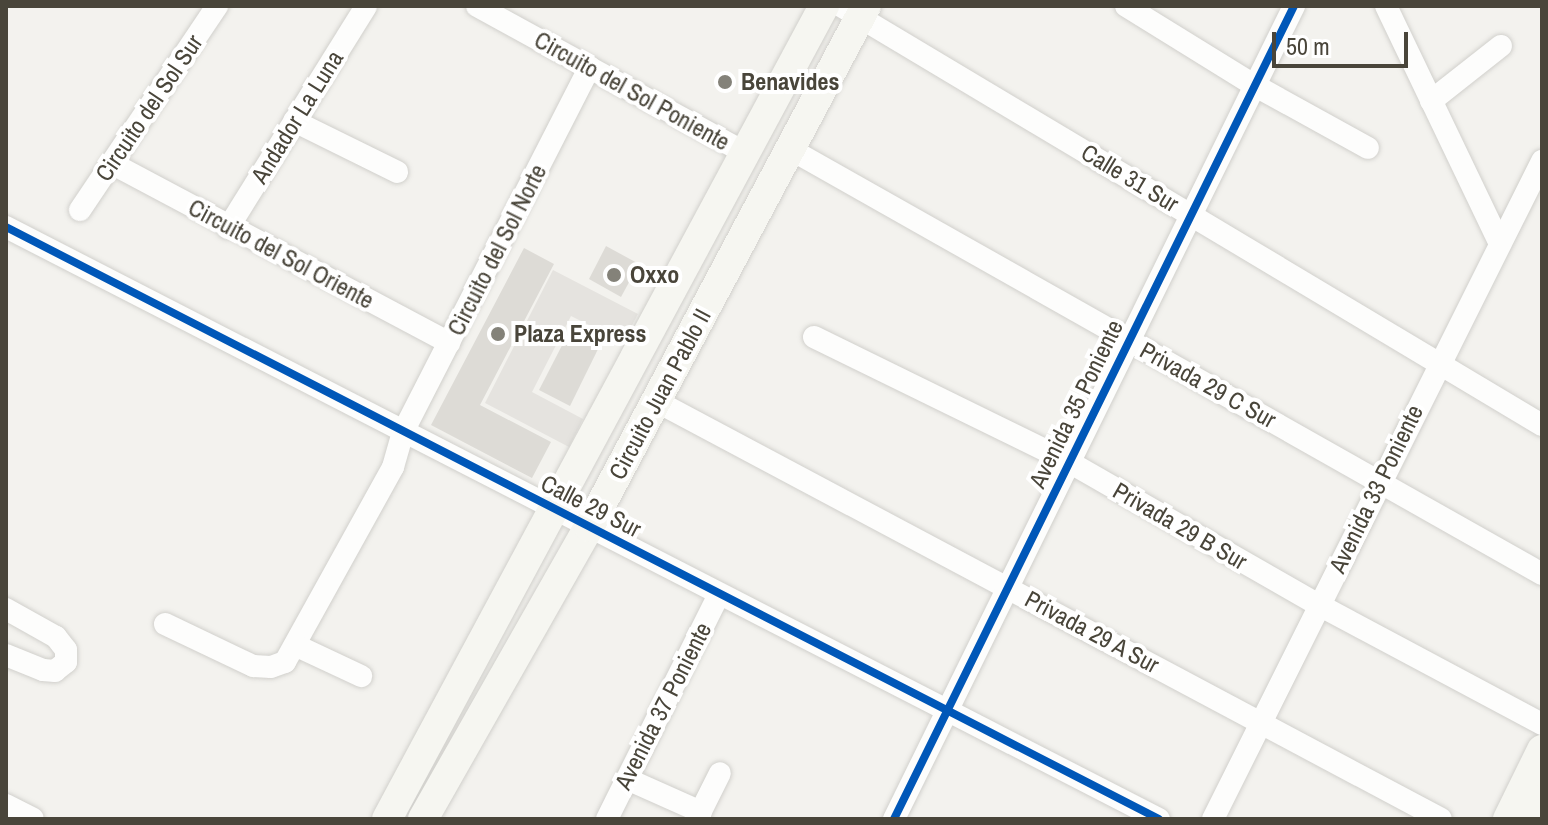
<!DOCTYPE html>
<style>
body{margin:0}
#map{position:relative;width:1548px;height:825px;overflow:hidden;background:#f3f2ee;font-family:"Archivo Narrow",sans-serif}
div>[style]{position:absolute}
.parking>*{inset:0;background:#e5e3df}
.building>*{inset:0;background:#dddbd6}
.roads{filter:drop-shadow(0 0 2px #d1d0cc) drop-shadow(0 0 2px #d1d0cc)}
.minor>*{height:22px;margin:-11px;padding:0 11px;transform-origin:11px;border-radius:11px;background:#fdfdfc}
.secondary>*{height:30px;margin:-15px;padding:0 15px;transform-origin:15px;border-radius:15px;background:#f6f6f1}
.cycleway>*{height:8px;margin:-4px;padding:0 4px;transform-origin:4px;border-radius:4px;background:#0057b8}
.dots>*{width:22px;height:22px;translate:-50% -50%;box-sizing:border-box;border:4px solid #fff;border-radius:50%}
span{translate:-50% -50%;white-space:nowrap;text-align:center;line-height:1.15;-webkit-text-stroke:8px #fff;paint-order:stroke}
.poi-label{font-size:24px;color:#49453a;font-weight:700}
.left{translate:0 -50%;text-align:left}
.street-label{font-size:24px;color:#49453a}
.frame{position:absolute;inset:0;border:8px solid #49453a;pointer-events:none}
.scale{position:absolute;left:1272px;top:32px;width:136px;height:36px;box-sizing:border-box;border:4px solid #49453a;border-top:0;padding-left:10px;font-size:24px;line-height:28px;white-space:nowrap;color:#49453a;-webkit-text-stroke:6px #fff;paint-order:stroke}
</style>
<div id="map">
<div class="parking">
<i style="clip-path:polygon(553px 270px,638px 314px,623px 342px,571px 316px,532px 392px,583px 419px,569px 447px,485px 403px)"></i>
</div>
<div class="building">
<i style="clip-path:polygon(606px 246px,639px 264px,621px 297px,589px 279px)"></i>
<i style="clip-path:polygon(524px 248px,554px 264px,480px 405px,551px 442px,532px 478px,431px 425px)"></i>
<i style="clip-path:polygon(572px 326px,602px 341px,570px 406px,539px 390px)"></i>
</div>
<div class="roads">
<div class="minor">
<i style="left:477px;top:6px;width:306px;rotate:28.7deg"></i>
<i style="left:841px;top:6px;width:817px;rotate:30.87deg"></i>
<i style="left:1126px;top:6px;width:150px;rotate:31.7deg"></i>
<i style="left:1254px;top:85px;width:130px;rotate:28.9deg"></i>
<i style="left:1386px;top:6px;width:264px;rotate:64.4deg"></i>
<i style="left:1431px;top:101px;width:89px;rotate:-38.2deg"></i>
<i style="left:294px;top:121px;width:115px;rotate:26.3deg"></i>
<i style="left:790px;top:149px;width:864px;rotate:29.47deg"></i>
<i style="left:113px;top:164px;width:381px;rotate:28deg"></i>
<i style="left:80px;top:210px;width:246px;rotate:-56.1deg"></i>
<i style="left:6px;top:227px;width:1296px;rotate:27.18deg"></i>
<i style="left:228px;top:228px;width:261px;rotate:-58.1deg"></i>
<i style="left:814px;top:337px;width:284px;rotate:26.1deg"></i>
<i style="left:1069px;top:462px;width:288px;rotate:29.8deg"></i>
<i style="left:1319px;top:605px;width:253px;rotate:28.1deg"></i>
<i style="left:656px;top:401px;width:889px;rotate:28.03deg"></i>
<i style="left:6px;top:609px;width:57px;rotate:29.2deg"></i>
<i style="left:56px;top:637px;width:16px;rotate:52deg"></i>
<i style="left:66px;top:650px;width:12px;rotate:90deg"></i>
<i style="left:66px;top:662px;width:14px;rotate:141deg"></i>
<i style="left:55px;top:671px;width:12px;rotate:-175deg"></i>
<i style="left:43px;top:670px;width:40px;rotate:-158deg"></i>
<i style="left:165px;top:624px;width:98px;rotate:25.5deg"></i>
<i style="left:253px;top:666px;width:18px;rotate:3deg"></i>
<i style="left:271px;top:667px;width:15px;rotate:-20deg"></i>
<i style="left:285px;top:662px;width:223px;rotate:-61deg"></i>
<i style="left:393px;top:467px;width:36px;rotate:-74deg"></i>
<i style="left:403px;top:432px;width:410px;rotate:-62.9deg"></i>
<i style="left:297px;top:646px;width:71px;rotate:25.1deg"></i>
<i style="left:627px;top:779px;width:81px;rotate:24deg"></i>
<i style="left:6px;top:805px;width:30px;rotate:27deg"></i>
<i style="left:607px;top:819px;width:251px;rotate:-63.5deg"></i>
<i style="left:697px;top:819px;width:51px;rotate:-63.4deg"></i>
<i style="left:894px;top:819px;width:906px;rotate:-63.8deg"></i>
<i style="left:1213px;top:819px;width:736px;rotate:-63.43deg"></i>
</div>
<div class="secondary">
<i style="left:387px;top:819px;width:923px;rotate:-61.74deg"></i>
<i style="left:423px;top:819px;width:336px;rotate:-60.4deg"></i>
<i style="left:589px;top:527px;width:590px;rotate:-62deg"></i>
<i style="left:1508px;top:819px;width:77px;rotate:-63.8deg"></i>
<i style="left:1533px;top:819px;width:21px;rotate:-65deg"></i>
</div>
</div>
<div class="cycleway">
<i style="left:6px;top:227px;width:1296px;rotate:27.18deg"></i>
<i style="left:894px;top:819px;width:906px;rotate:-63.8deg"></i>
</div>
<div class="dots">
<i style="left:725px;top:82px;background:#848279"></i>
<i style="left:614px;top:275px;background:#848279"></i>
<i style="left:498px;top:334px;background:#848279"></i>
</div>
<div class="poi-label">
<span class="left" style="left:741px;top:82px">Benavides</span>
<span class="left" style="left:630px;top:275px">Oxxo</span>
<span class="left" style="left:514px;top:334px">Plaza Express</span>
</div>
<div class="street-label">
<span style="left:632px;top:91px;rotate:29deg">Circuito del Sol Poniente</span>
<span style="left:149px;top:108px;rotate:-56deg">Circuito del Sol Sur</span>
<span style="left:297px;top:117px;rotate:-58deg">Andador La Luna</span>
<span style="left:1130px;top:178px;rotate:31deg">Calle 31 Sur</span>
<span style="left:497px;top:250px;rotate:-63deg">Circuito del Sol Norte</span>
<span style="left:281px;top:254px;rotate:28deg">Circuito del Sol Oriente</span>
<span style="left:1208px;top:385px;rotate:29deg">Privada 29 C Sur</span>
<span style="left:660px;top:394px;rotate:-62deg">Circuito Juan Pablo II</span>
<span style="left:1076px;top:404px;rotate:-64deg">Avenida 35 Poniente</span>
<span style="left:1376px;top:489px;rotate:-64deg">Avenida 33 Poniente</span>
<span style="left:591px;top:506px;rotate:27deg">Calle 29 Sur</span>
<span style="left:1180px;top:526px;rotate:30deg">Privada 29 B Sur</span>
<span style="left:1092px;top:632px;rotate:28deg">Privada 29 A Sur</span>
<span style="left:663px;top:706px;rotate:-63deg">Avenida 37 Poniente</span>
</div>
<div class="frame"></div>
<div class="scale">50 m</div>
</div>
